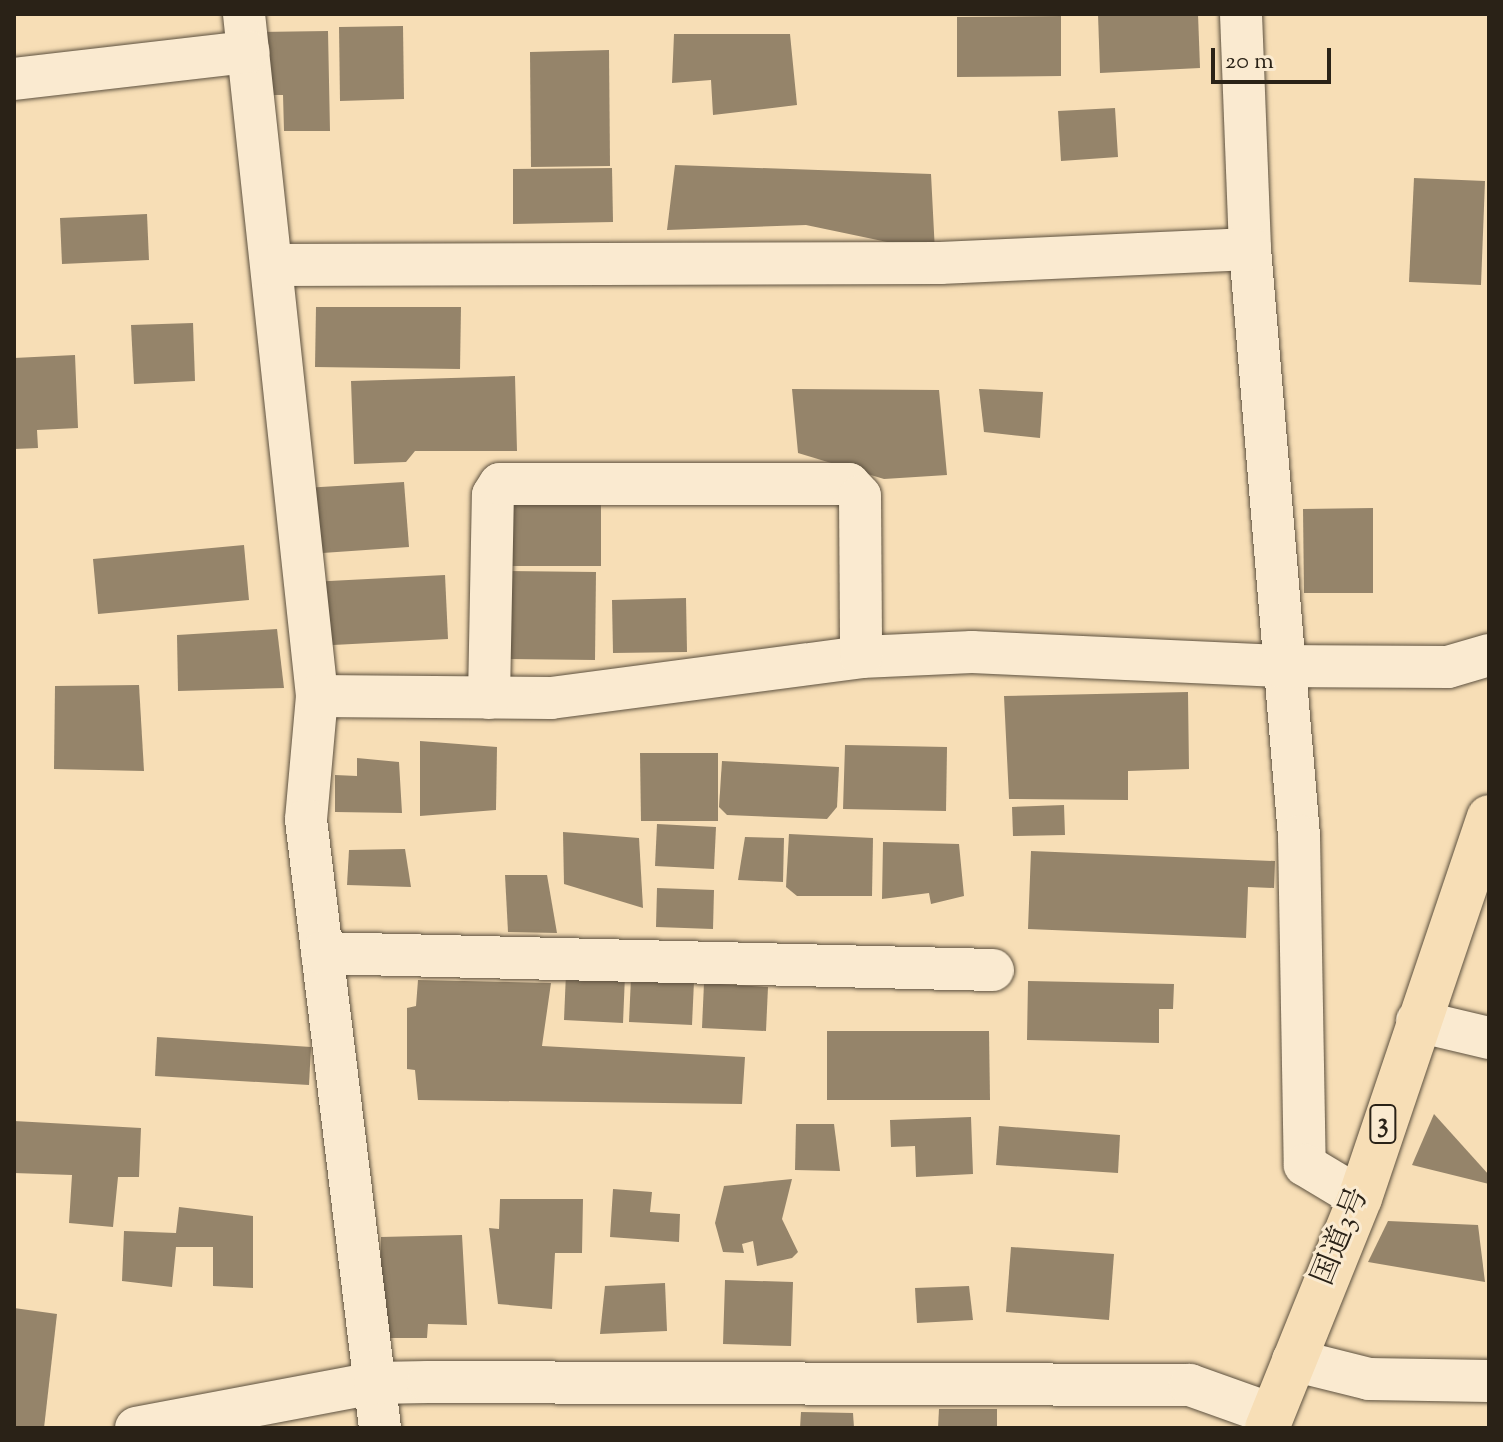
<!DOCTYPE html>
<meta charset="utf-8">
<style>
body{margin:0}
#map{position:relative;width:1503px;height:1442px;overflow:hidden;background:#f7deb6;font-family:"Sorts Mill Goudy","Noto Serif JP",serif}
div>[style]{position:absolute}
.building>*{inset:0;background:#95846a}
.roads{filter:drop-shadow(0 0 2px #5d513f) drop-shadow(0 0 2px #5d513f)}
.minor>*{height:42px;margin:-21px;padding:0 21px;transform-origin:21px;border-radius:21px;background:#faead0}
.highway>*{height:44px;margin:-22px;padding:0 22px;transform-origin:22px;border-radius:22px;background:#f7deb6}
span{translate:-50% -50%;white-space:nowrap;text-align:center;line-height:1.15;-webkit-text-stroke:6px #faead0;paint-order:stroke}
.shield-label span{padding:2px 6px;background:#faead0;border:2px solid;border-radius:6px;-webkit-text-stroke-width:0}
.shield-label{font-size:28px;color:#2a2217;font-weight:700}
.street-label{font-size:30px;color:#2a2217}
.frame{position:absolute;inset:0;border:16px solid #2a2217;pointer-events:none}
.scale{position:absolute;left:1211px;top:48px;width:120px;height:36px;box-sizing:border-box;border:4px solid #2a2217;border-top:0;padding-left:10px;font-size:24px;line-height:28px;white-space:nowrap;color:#2a2217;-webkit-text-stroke:6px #faead0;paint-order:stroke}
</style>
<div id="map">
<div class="building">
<i style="clip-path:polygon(1098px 14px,1198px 14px,1200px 68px,1100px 73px)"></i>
<i style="clip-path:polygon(1061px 16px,1061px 76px,957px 77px,957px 17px)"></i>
<i style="clip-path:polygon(403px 26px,404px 99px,340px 101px,339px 27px)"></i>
<i style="clip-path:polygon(328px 31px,330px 131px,284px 131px,283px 95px,260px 95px,259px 32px)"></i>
<i style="clip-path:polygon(674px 34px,790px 34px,797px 105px,713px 115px,711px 80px,672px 83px)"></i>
<i style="clip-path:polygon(609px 50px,610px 166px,531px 167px,530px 52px)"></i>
<i style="clip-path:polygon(1115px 108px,1118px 157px,1061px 161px,1058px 111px)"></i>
<i style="clip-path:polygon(675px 165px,931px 174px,935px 252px,806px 225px,667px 230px)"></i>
<i style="clip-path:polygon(612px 168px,613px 222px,513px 224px,513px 169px)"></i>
<i style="clip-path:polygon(1414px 178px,1485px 181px,1481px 285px,1409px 282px)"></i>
<i style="clip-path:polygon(147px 214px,149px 260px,62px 264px,60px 218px)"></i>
<i style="clip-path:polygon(316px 307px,461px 307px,460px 369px,315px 367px)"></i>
<i style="clip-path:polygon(193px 323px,195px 381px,134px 384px,131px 325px)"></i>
<i style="clip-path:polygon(75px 355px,78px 428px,37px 430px,38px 448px,14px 449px,14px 358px)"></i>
<i style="clip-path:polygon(515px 376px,517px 451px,415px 451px,406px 462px,354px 464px,351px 381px)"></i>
<i style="clip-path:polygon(792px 389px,939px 390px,947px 475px,884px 479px,798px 453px)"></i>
<i style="clip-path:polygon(979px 389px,1043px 392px,1040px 438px,984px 432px)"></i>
<i style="clip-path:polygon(404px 482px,409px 547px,308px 554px,304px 488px)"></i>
<i style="clip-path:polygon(508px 496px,601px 496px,601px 566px,507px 566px)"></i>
<i style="clip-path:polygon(1373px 508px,1373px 593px,1304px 593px,1303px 509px)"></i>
<i style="clip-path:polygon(244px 545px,249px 600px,98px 614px,93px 559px)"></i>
<i style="clip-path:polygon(500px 571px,596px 572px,595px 660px,500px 659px)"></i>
<i style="clip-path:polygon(445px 575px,448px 639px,314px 646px,310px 582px)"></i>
<i style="clip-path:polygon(686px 598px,687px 652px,613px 653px,612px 600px)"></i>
<i style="clip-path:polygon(277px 629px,284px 688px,178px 691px,177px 635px)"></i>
<i style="clip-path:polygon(139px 685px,144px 771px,54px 769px,55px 686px)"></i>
<i style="clip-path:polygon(1188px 692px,1189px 769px,1128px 771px,1128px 800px,1009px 799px,1004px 696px)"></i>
<i style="clip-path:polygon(420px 741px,497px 747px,496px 810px,420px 816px)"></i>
<i style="clip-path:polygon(845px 745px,947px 747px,946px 811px,843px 809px)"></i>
<i style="clip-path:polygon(640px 753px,718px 753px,718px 821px,641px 821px)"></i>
<i style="clip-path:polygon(357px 758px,399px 762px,402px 813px,335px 812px,335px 775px,357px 776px)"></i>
<i style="clip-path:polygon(722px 761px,839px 767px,837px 807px,827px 819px,727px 815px,719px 807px)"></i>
<i style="clip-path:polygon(1064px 805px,1065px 835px,1013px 836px,1012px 807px)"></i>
<i style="clip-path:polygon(657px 824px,716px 827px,714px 869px,655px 866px)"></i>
<i style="clip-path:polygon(563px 832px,639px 838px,643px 908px,564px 884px)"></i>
<i style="clip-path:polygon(789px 834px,873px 838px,872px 896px,797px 896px,786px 887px)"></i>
<i style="clip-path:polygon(745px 837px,784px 838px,783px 882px,738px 880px)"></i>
<i style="clip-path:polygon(883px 842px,959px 844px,964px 896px,931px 904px,929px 893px,882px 899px)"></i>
<i style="clip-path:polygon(405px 849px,411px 887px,347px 885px,349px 850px)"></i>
<i style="clip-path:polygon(1031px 851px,1275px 861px,1274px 888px,1248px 887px,1246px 938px,1028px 929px)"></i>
<i style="clip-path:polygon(505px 875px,547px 875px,557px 933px,508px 932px)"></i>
<i style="clip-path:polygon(657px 888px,714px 890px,713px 929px,656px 927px)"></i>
<i style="clip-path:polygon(566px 973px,625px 975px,623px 1023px,564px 1020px)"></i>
<i style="clip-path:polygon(631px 978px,694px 981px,692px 1025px,629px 1022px)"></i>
<i style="clip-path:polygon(418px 980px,551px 983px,542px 1046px,745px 1057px,742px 1104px,418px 1100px,415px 1070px,407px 1069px,407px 1008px,416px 1006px)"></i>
<i style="clip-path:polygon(1028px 981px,1174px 984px,1173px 1009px,1159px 1009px,1159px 1043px,1027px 1040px)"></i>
<i style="clip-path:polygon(704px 983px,768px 987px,766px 1031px,702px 1028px)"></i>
<i style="clip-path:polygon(827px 1031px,989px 1031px,990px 1100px,827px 1100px)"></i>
<i style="clip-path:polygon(157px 1037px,311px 1047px,309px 1085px,155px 1076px)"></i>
<i style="clip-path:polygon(1434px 1114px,1489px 1175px,1489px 1184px,1412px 1165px)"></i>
<i style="clip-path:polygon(971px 1117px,973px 1174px,916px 1177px,915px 1146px,891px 1147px,890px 1120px)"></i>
<i style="clip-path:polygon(14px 1121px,141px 1128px,139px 1177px,118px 1177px,113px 1227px,69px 1223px,72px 1175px,14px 1173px)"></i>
<i style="clip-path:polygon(796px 1124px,834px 1124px,840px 1171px,795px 1170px)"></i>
<i style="clip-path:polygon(999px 1126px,1120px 1135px,1118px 1173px,996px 1165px)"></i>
<i style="clip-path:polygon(792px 1179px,782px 1219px,798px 1252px,792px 1258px,757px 1266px,753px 1241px,742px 1244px,744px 1253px,723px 1252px,715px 1223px,724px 1186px)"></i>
<i style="clip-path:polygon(613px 1189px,652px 1192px,650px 1212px,680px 1214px,679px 1242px,610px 1237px)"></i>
<i style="clip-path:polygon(500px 1199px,583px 1199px,582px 1253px,555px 1253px,552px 1309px,498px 1304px,489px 1228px,499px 1229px)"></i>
<i style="clip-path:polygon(179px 1207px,253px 1216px,253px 1288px,213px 1286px,213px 1247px,176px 1247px,172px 1287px,122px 1281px,124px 1231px,176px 1233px)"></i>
<i style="clip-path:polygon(1388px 1221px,1478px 1225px,1485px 1282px,1368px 1262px)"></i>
<i style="clip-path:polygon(462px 1235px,467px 1325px,428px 1324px,427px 1338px,379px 1338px,381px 1237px)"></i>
<i style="clip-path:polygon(1011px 1247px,1114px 1254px,1109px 1320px,1006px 1312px)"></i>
<i style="clip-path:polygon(725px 1280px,793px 1282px,791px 1346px,723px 1344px)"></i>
<i style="clip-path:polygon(665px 1283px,667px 1331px,600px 1334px,605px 1286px)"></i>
<i style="clip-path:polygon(969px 1286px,973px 1320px,917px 1323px,915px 1288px)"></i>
<i style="clip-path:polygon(14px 1308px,57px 1314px,44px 1428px,14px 1428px)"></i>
<i style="clip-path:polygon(939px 1409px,997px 1409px,997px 1428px,938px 1428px)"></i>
<i style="clip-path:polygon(801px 1412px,853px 1413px,854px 1428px,800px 1428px)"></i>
</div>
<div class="roads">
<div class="minor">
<i style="left:244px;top:14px;width:686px;rotate:83.89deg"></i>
<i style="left:317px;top:696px;width:124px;rotate:95.1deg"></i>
<i style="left:306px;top:820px;width:612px;rotate:83.06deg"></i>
<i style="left:1241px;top:14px;width:235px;rotate:87.8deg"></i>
<i style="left:1250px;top:249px;width:589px;rotate:85.23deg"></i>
<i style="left:1299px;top:836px;width:329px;rotate:89deg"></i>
<i style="left:1305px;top:1165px;width:64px;rotate:31deg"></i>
<i style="left:14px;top:79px;width:236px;rotate:-6.6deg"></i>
<i style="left:274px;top:265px;width:666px;rotate:-0.17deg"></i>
<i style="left:940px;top:263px;width:310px;rotate:-2.6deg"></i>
<i style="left:317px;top:696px;width:234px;rotate:0.5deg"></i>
<i style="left:551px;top:698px;width:313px;rotate:-7.5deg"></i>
<i style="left:861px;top:657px;width:111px;rotate:-2.6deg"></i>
<i style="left:972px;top:652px;width:308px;rotate:2.6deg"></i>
<i style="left:1280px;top:666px;width:168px;rotate:0.3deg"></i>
<i style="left:1448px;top:667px;width:43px;rotate:-16.3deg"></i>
<i style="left:489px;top:698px;width:203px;rotate:-88.9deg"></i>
<i style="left:493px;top:495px;width:13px;rotate:-58deg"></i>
<i style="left:500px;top:484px;width:349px"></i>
<i style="left:849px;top:484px;width:16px;rotate:47deg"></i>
<i style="left:860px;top:496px;width:161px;rotate:89.6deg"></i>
<i style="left:322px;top:953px;width:671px;rotate:1.45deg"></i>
<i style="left:1417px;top:1021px;width:74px;rotate:13.3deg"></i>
<i style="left:1293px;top:1360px;width:78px;rotate:14deg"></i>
<i style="left:1369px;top:1379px;width:120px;rotate:1deg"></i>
<i style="left:136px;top:1428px;width:243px;rotate:-10.7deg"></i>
<i style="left:375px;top:1383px;width:53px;rotate:-1.1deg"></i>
<i style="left:428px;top:1382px;width:762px;rotate:0.23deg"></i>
<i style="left:1190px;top:1385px;width:86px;rotate:19.7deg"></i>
</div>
<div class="highway">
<i style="left:1267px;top:1428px;width:248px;rotate:-68deg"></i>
<i style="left:1360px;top:1198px;width:402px;rotate:-71.3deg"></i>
</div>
</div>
<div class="shield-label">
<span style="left:1383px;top:1124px">3</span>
</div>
<div class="street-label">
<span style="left:1342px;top:1237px;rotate:-68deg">国道3号</span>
</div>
<div class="frame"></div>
<div class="scale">20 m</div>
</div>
